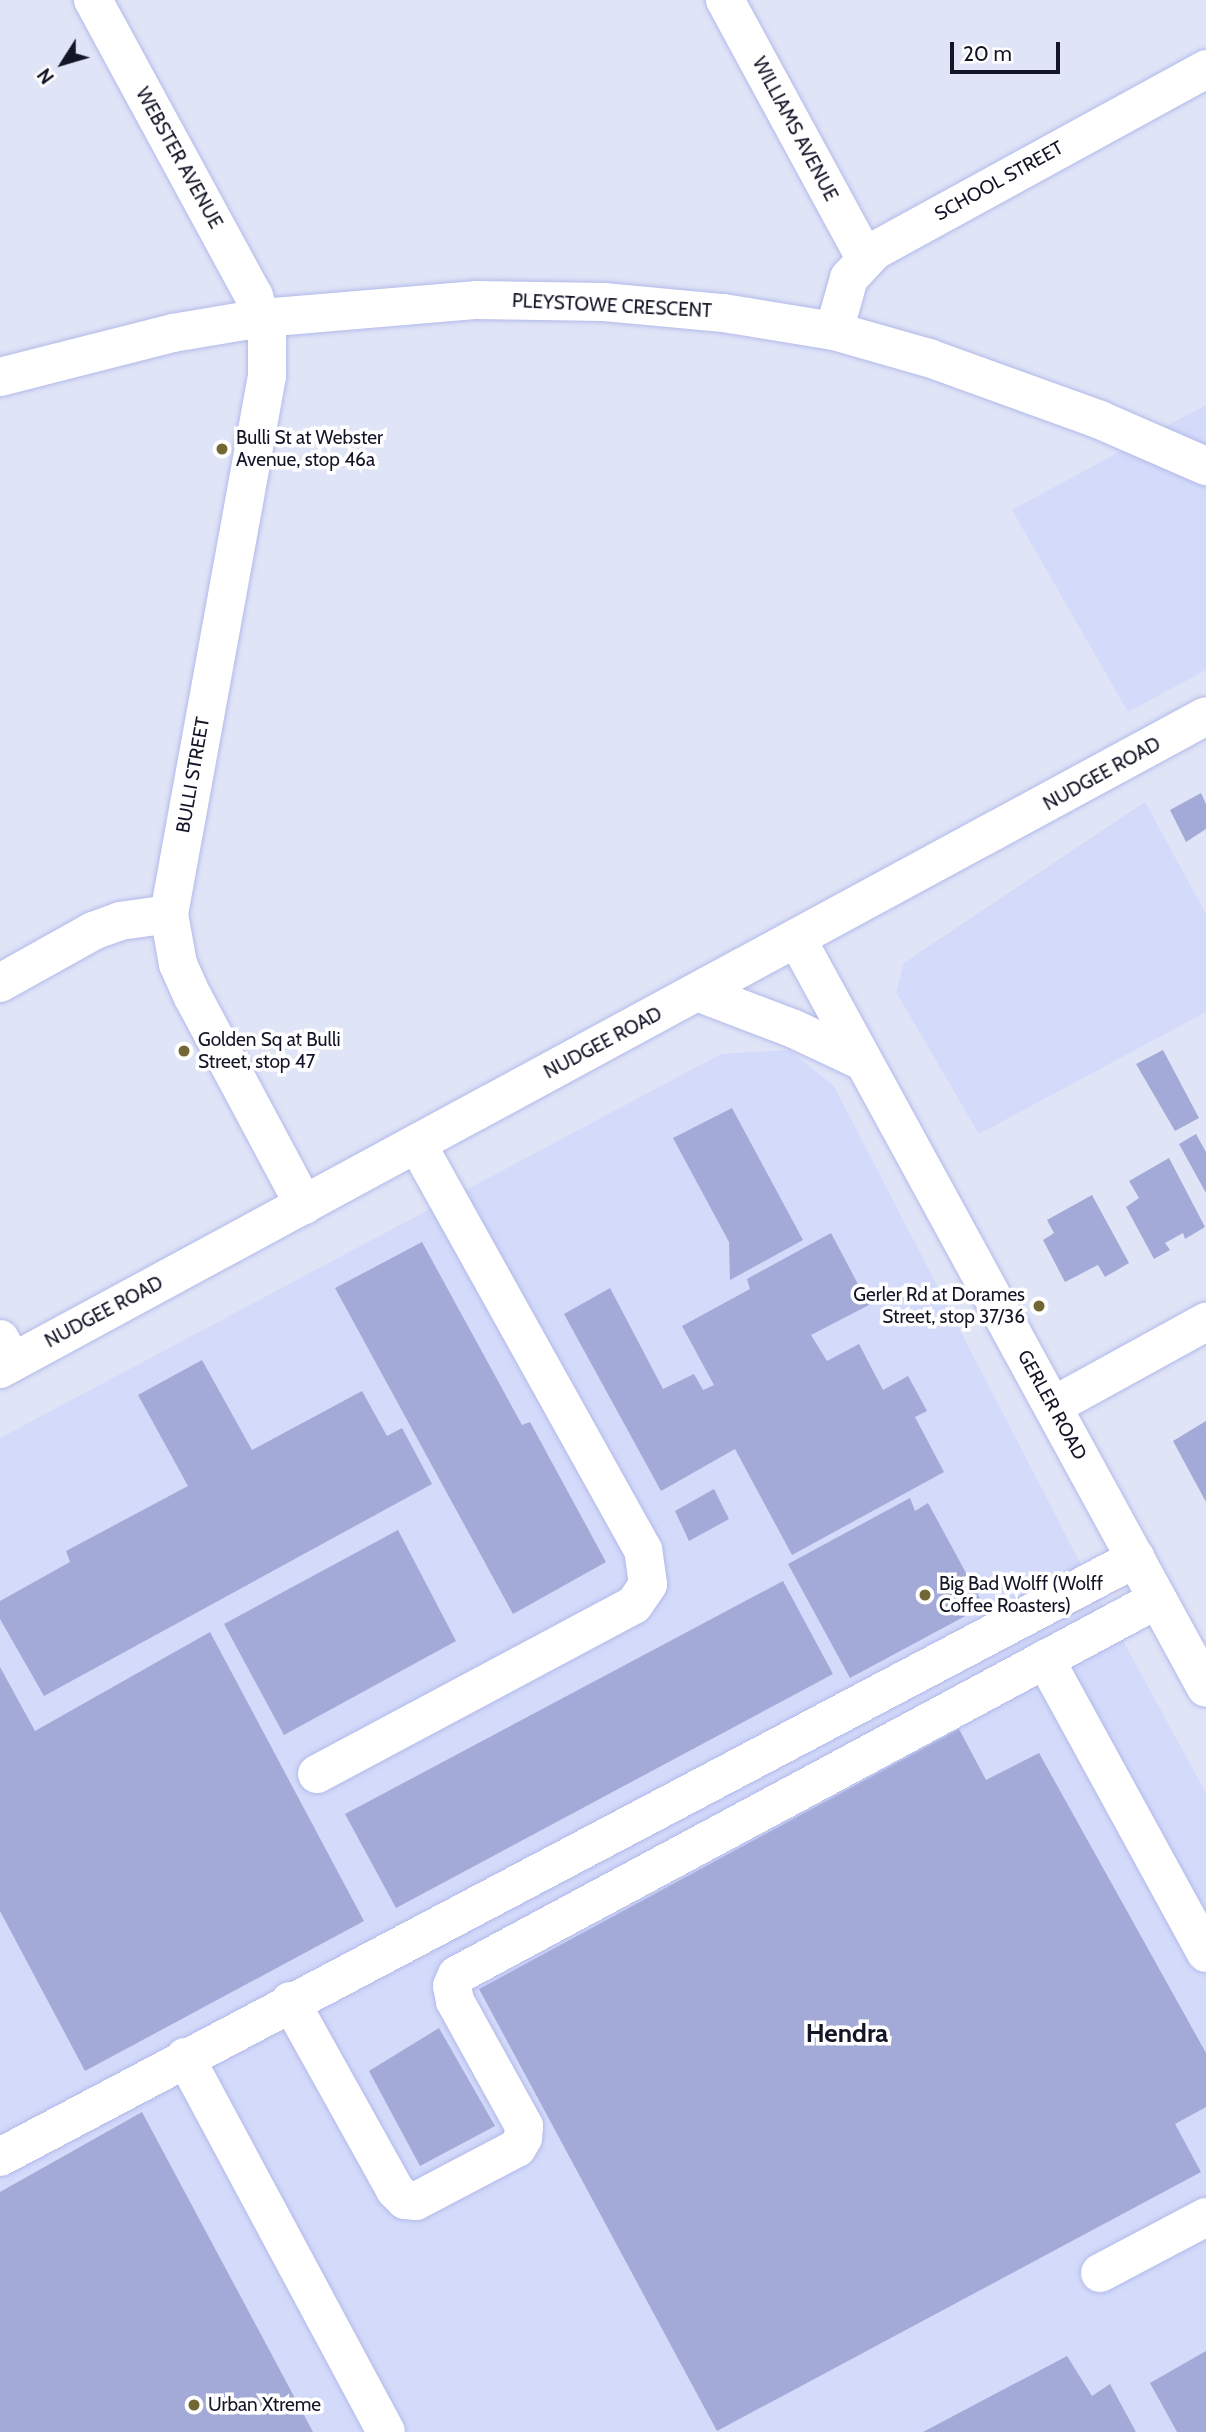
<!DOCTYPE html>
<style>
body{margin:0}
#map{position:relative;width:1206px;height:2432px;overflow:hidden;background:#e0e4f7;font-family:Cabin,sans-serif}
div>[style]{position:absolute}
.built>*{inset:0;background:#d4dafa}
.building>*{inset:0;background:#a3aad7}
.roads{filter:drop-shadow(0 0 2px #b2bae8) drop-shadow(0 0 2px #b2bae8)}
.minor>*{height:38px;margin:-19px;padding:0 19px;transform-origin:19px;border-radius:19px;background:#fff}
.major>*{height:38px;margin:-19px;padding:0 19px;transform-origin:19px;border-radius:19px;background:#fff}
.dots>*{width:19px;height:19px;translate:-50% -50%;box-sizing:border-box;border:4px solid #fff;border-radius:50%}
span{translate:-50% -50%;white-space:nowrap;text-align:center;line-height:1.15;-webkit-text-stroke:7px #fff;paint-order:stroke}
.street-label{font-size:19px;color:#141627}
.poi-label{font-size:19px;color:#141627}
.left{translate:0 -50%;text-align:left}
.right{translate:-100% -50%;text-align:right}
.district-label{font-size:26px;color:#141627;font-weight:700}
.north{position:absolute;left:28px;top:28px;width:70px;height:70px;-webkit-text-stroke:5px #fff;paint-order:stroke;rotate:233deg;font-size:19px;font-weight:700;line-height:28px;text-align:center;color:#141627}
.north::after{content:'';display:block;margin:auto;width:24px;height:32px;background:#141627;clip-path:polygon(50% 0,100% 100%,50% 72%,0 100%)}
.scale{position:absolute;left:950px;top:42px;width:110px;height:32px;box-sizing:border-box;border:4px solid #141627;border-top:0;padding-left:9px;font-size:21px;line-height:24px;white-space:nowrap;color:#141627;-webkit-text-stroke:5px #fff;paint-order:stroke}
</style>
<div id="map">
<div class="built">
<i style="clip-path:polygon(1206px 405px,1206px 670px,1128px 712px,1012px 510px)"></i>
<i style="clip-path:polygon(1145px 802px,1206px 914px,1206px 1012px,979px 1134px,896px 992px,904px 963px)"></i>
<i style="clip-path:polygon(789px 1050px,834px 1086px,1075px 1553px,1206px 1793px,1206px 2432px,0 2432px,0 1438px,721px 1054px)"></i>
</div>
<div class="building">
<i style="clip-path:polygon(1201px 793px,1206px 804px,1206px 829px,1186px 842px,1170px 810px)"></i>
<i style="clip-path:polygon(1163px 1050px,1199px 1118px,1175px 1131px,1136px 1064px)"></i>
<i style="clip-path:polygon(732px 1108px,803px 1240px,730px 1280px,729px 1242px,673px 1138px)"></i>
<i style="clip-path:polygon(1196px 1134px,1206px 1152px,1206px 1193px,1179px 1144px)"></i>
<i style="clip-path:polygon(1169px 1158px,1205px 1227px,1185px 1239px,1183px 1233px,1165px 1243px,1170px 1250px,1154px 1259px,1126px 1207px,1139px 1198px,1129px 1181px)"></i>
<i style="clip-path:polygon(1092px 1195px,1129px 1263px,1105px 1277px,1098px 1265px,1065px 1282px,1043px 1240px,1054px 1233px,1047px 1220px)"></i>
<i style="clip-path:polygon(831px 1233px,869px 1305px,811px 1335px,827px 1361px,859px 1344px,883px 1390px,908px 1376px,927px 1411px,915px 1417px,944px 1472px,792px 1555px,735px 1449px,661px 1491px,564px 1314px,610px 1288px,663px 1389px,694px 1374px,703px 1390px,714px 1385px,682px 1326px,750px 1289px,747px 1279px)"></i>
<i style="clip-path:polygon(422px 1242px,522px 1425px,530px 1422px,606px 1562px,513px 1614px,335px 1288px)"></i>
<i style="clip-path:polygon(202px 1360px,252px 1450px,362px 1391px,387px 1436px,402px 1428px,432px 1484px,44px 1696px,0 1619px,0 1601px,70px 1562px,66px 1551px,188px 1486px,138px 1395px)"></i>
<i style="clip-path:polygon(1206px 1421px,1206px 1502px,1173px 1441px)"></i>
<i style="clip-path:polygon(714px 1489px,729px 1519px,689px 1541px,675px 1511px)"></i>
<i style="clip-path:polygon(910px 1498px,915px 1511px,928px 1503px,984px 1606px,850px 1678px,788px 1564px)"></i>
<i style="clip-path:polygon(398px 1530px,456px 1641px,284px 1735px,224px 1624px)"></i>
<i style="clip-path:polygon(783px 1581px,833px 1674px,396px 1908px,345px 1814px)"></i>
<i style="clip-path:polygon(210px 1632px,364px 1921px,85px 2071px,0 1911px,0 1667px,35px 1731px)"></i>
<i style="clip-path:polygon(959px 1729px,986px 1780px,1039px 1753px,1206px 2053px,1206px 2107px,1175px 2124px,1201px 2172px,717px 2431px,479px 1989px)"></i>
<i style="clip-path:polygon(439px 2028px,495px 2126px,420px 2166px,369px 2071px)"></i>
<i style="clip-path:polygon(142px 2112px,313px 2432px,0 2432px,0 2192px)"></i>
<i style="clip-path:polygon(1206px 2351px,1206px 2432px,1177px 2432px,1150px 2383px)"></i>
<i style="clip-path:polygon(1067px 2356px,1092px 2396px,1110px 2384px,1136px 2432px,923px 2432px)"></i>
</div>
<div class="roads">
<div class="minor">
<i style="left:93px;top:0;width:337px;rotate:61.5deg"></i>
<i style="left:254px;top:296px;width:44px;rotate:72.8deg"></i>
<i style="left:267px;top:338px;width:38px;rotate:90deg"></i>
<i style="left:267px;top:376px;width:547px;rotate:100.32deg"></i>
<i style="left:169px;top:914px;width:51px;rotate:79.8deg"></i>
<i style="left:178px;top:964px;width:36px;rotate:66deg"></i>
<i style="left:193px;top:997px;width:236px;rotate:61.9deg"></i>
<i style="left:725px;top:0;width:294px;rotate:61.5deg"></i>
<i style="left:834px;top:331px;width:55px;rotate:-74.2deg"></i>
<i style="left:849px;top:278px;width:37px;rotate:-47deg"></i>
<i style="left:874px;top:251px;width:379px;rotate:-28.7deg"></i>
<i style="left:0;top:377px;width:179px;rotate:-14.3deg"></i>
<i style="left:173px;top:333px;width:90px;rotate:-9.6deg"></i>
<i style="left:262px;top:318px;width:216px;rotate:-4.8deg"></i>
<i style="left:477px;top:300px;width:127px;rotate:0.9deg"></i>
<i style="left:604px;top:302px;width:120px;rotate:5.3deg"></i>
<i style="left:723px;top:313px;width:112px;rotate:9.2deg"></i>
<i style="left:834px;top:331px;width:99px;rotate:15.9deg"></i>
<i style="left:929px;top:358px;width:182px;rotate:19.9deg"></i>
<i style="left:1100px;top:420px;width:116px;rotate:23.5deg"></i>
<i style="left:797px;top:939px;width:853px;rotate:61.36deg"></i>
<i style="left:0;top:983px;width:107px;rotate:-29.2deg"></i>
<i style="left:93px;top:931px;width:29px;rotate:-20deg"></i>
<i style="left:120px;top:921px;width:49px;rotate:-8.1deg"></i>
<i style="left:0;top:1339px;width:26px;rotate:61deg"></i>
<i style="left:1053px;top:1406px;width:175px;rotate:-28.8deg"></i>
<i style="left:1045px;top:1659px;width:335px;rotate:61.3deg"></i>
<i style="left:317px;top:1774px;width:359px;rotate:-28.1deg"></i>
<i style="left:634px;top:1605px;width:25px;rotate:-56deg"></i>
<i style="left:648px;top:1584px;width:34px;rotate:-98deg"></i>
<i style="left:643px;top:1550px;width:465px;rotate:-119.1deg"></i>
<i style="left:290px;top:2001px;width:216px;rotate:60.9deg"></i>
<i style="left:395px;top:2190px;width:14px;rotate:45deg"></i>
<i style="left:405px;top:2200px;width:11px;rotate:5deg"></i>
<i style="left:416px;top:2201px;width:114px;rotate:-27.7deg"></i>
<i style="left:517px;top:2148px;width:12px;rotate:-59deg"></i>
<i style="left:523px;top:2138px;width:12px;rotate:-85deg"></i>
<i style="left:524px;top:2126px;width:143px;rotate:-118.9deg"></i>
<i style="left:455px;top:2001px;width:15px;rotate:-101deg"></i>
<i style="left:452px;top:1986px;width:12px;rotate:-66deg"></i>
<i style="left:457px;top:1975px;width:795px;rotate:-28.21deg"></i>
<i style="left:185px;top:2057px;width:425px;rotate:61.8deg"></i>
<i style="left:0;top:2157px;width:1284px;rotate:-27.8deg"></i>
<i style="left:1100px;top:2273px;width:120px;rotate:-27.8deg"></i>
</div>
<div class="major">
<i style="left:697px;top:992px;width:104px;rotate:20.9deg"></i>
<i style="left:794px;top:1029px;width:77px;rotate:25.2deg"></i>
<i style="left:0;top:1369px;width:1371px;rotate:-28.43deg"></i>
</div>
</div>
<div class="dots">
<i style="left:222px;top:449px;background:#726734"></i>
<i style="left:184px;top:1051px;background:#726734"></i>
<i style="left:1039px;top:1306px;background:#726734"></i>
<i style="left:925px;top:1595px;background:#726734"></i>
<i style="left:194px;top:2405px;background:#726734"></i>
</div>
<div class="street-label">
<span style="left:795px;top:129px;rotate:62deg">WILLIAMS AVENUE</span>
<span style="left:179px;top:158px;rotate:61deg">WEBSTER AVENUE</span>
<span style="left:999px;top:181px;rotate:-29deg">SCHOOL STREET</span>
<span style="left:612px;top:306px;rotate:3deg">PLEYSTOWE CRESCENT</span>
<span style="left:1102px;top:774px;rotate:-29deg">NUDGEE ROAD</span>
<span style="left:193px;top:775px;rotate:-80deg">BULLI STREET</span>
<span style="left:603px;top:1043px;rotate:-28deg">NUDGEE ROAD</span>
<span style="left:104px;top:1312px;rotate:-28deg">NUDGEE ROAD</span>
<span style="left:1052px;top:1405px;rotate:61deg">GERLER ROAD</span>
</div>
<div class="poi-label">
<span class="left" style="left:236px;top:449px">Bulli St at Webster<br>Avenue, stop 46a</span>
<span class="left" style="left:198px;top:1051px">Golden Sq at Bulli<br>Street, stop 47</span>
<span class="right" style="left:1025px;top:1306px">Gerler Rd at Dorames<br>Street, stop 37/36</span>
<span class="left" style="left:939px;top:1595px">Big Bad Wolff (Wolff<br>Coffee Roasters)</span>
<span class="left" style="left:208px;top:2405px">Urban Xtreme</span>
</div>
<div class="district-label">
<span style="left:847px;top:2034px">Hendra</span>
</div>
<div class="north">N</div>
<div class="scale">20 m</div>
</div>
